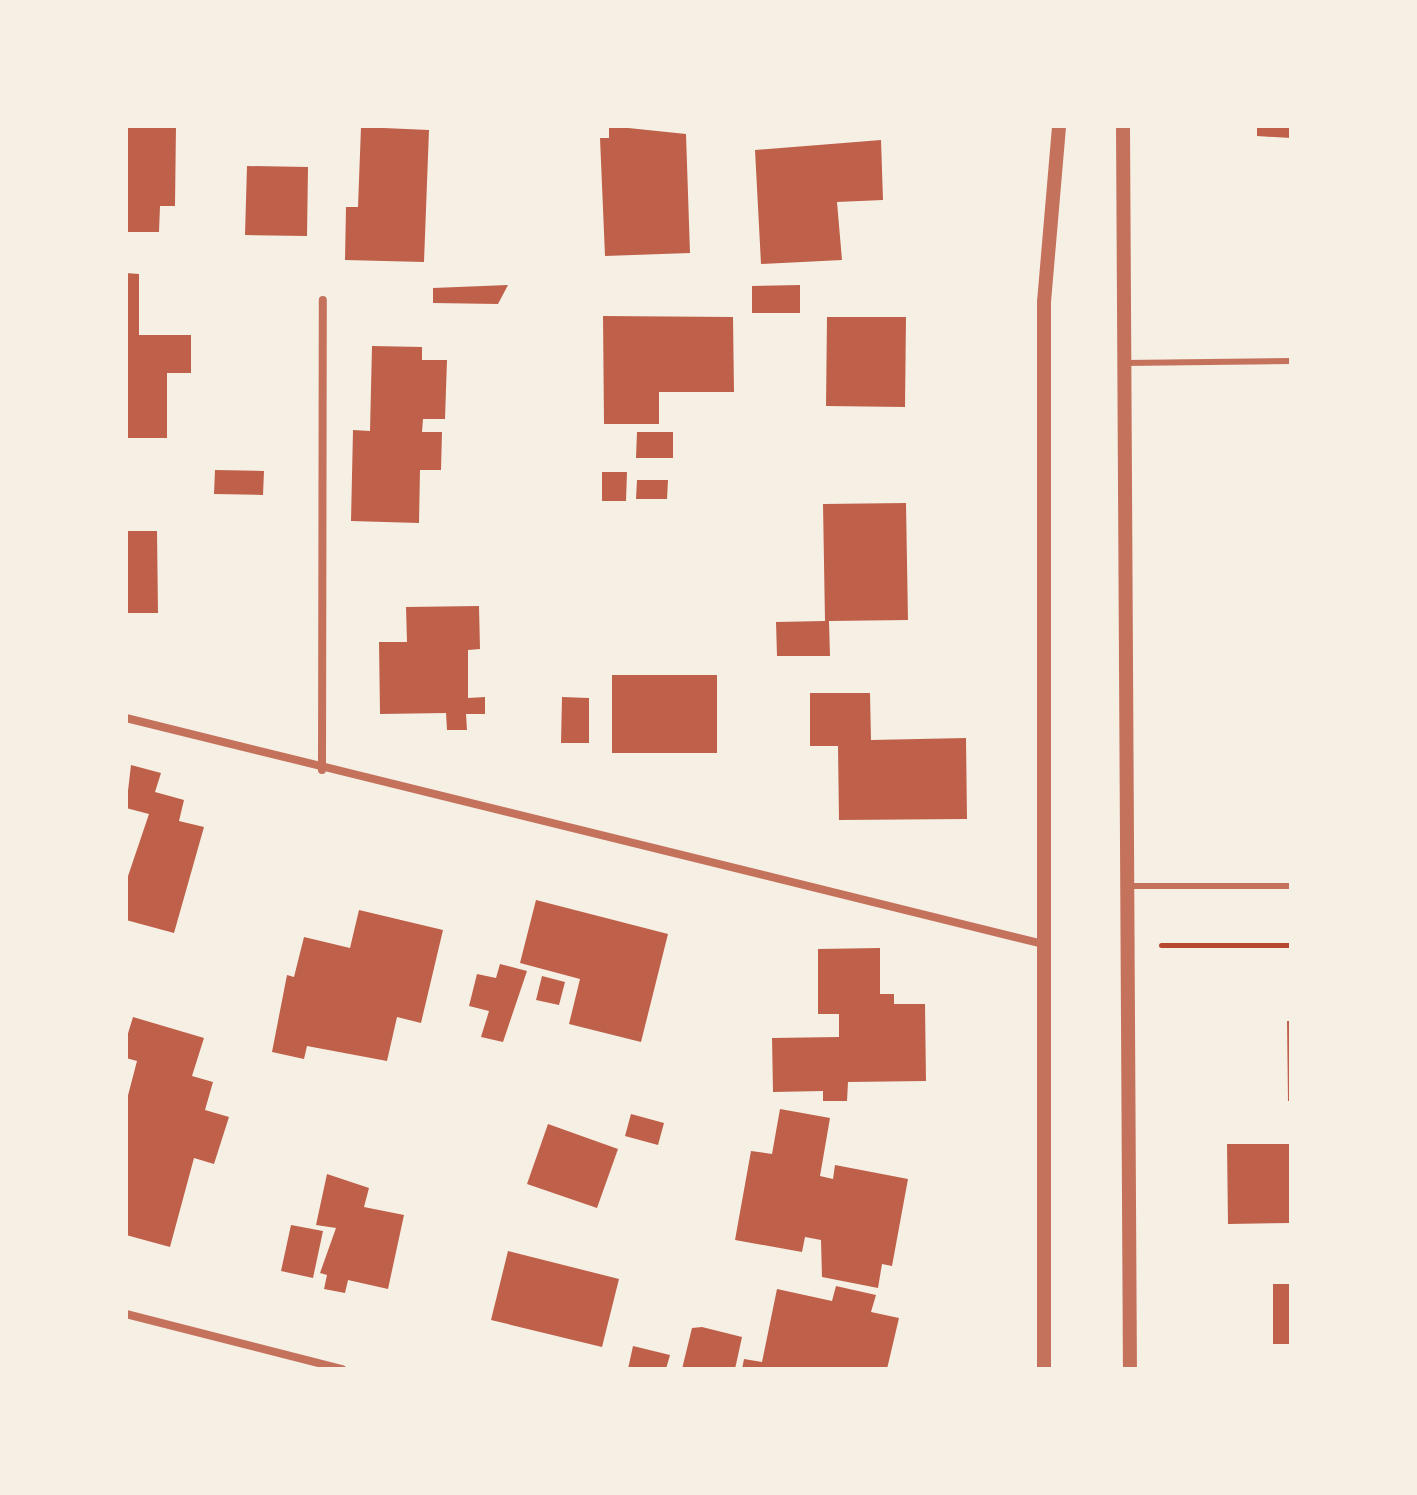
<!DOCTYPE html>
<style>
body{margin:0}
#map{position:relative;width:1417px;height:1495px;overflow:hidden;background:#f6efe4;font-family:"Fira Sans",sans-serif}
div>[style]{position:absolute}
.building>*{inset:0;background:#bf614a}
.path>*{height:5px;margin:-2.5px;padding:0 2.5px;transform-origin:2.5px;border-radius:2.5px;background:#b5482f}
.service>*{height:6px;margin:-3px;padding:0 3px;transform-origin:3px;border-radius:3px;background:#c5725c}
.minor>*{height:8px;margin:-4px;padding:0 4px;transform-origin:4px;border-radius:4px;background:#c5725c}
.tertiary>*{height:14px;margin:-7px;padding:0 7px;transform-origin:7px;border-radius:7px;background:#c5725c}
span{translate:-50% -50%;white-space:nowrap;text-align:center;line-height:1.15;-webkit-text-stroke:8px #f6efe4;paint-order:stroke}
.frame{position:absolute;inset:0;border:128px solid #f6efe4;pointer-events:none}
</style>
<div id="map">
<div class="building">
<i style="clip-path:polygon(126px 126px,176px 126px,175px 206px,160px 206px,159px 232px,126px 232px)"></i>
<i style="clip-path:polygon(609px 126px,686px 134px,690px 253px,605px 256px,600px 138px,609px 138px)"></i>
<i style="clip-path:polygon(1257px 126px,1291px 126px,1291px 138px,1257px 136px)"></i>
<i style="clip-path:polygon(361px 127px,429px 130px,424px 262px,345px 260px,346px 207px,358px 207px)"></i>
<i style="clip-path:polygon(881px 140px,883px 200px,837px 202px,842px 260px,761px 264px,755px 150px)"></i>
<i style="clip-path:polygon(247px 166px,308px 167px,307px 236px,245px 235px)"></i>
<i style="clip-path:polygon(126px 273px,139px 274px,139px 335px,191px 335px,191px 373px,167px 373px,167px 438px,126px 438px)"></i>
<i style="clip-path:polygon(508px 285px,498px 304px,433px 303px,433px 288px)"></i>
<i style="clip-path:polygon(800px 285px,800px 313px,752px 313px,752px 286px)"></i>
<i style="clip-path:polygon(603px 316px,733px 317px,734px 392px,659px 392px,659px 424px,604px 424px)"></i>
<i style="clip-path:polygon(827px 317px,906px 317px,905px 407px,826px 406px)"></i>
<i style="clip-path:polygon(372px 346px,422px 347px,422px 360px,447px 360px,445px 419px,423px 419px,422px 432px,442px 432px,441px 470px,420px 470px,419px 523px,351px 521px,353px 430px,370px 431px)"></i>
<i style="clip-path:polygon(637px 432px,673px 432px,673px 458px,636px 458px)"></i>
<i style="clip-path:polygon(215px 470px,264px 471px,263px 495px,214px 494px)"></i>
<i style="clip-path:polygon(602px 472px,627px 472px,626px 501px,602px 501px)"></i>
<i style="clip-path:polygon(637px 480px,668px 480px,667px 499px,636px 499px)"></i>
<i style="clip-path:polygon(906px 503px,908px 620px,829px 621px,830px 656px,777px 656px,776px 622px,825px 621px,823px 504px)"></i>
<i style="clip-path:polygon(126px 531px,157px 531px,158px 613px,126px 613px)"></i>
<i style="clip-path:polygon(479px 606px,480px 649px,468px 650px,468px 698px,485px 697px,485px 714px,466px 714px,467px 730px,447px 730px,446px 713px,380px 714px,379px 642px,407px 642px,406px 607px)"></i>
<i style="clip-path:polygon(612px 675px,717px 675px,717px 753px,612px 753px)"></i>
<i style="clip-path:polygon(810px 693px,870px 693px,871px 740px,966px 738px,967px 819px,839px 820px,838px 746px,810px 746px)"></i>
<i style="clip-path:polygon(562px 697px,589px 698px,589px 743px,561px 743px)"></i>
<i style="clip-path:polygon(131px 765px,161px 773px,155px 792px,184px 800px,179px 821px,204px 827px,174px 933px,126px 920px,126px 882px,149px 814px,126px 808px)"></i>
<i style="clip-path:polygon(536px 900px,668px 934px,641px 1042px,569px 1024px,580px 979px,520px 963px)"></i>
<i style="clip-path:polygon(359px 910px,443px 930px,421px 1023px,397px 1017px,387px 1061px,307px 1046px,304px 1059px,272px 1052px,287px 975px,294px 977px,304px 937px,350px 948px)"></i>
<i style="clip-path:polygon(880px 948px,880px 994px,894px 994px,894px 1004px,925px 1004px,926px 1081px,848px 1082px,847px 1101px,823px 1101px,823px 1091px,773px 1092px,772px 1038px,839px 1037px,839px 1014px,818px 1014px,818px 949px)"></i>
<i style="clip-path:polygon(500px 964px,527px 971px,503px 1042px,481px 1037px,489px 1011px,469px 1006px,477px 974px,496px 978px)"></i>
<i style="clip-path:polygon(542px 976px,565px 982px,559px 1005px,536px 1000px)"></i>
<i style="clip-path:polygon(133px 1017px,204px 1038px,192px 1076px,213px 1082px,205px 1110px,229px 1117px,214px 1164px,194px 1158px,170px 1247px,126px 1235px,126px 1103px,137px 1061px,126px 1058px,126px 1040px)"></i>
<i style="clip-path:polygon(1287px 1021px,1291px 1021px,1291px 1101px,1288px 1101px)"></i>
<i style="clip-path:polygon(780px 1109px,830px 1118px,820px 1176px,833px 1179px,835px 1165px,908px 1179px,892px 1266px,882px 1264px,878px 1288px,822px 1277px,821px 1240px,805px 1237px,802px 1252px,735px 1240px,751px 1151px,772px 1154px)"></i>
<i style="clip-path:polygon(631px 1114px,664px 1123px,658px 1145px,625px 1136px)"></i>
<i style="clip-path:polygon(548px 1124px,618px 1149px,597px 1208px,527px 1184px)"></i>
<i style="clip-path:polygon(1227px 1144px,1291px 1144px,1291px 1223px,1228px 1224px)"></i>
<i style="clip-path:polygon(327px 1174px,369px 1188px,364px 1207px,404px 1215px,388px 1289px,348px 1280px,345px 1293px,324px 1289px,327px 1275px,320px 1273px,336px 1228px,316px 1225px)"></i>
<i style="clip-path:polygon(291px 1225px,323px 1231px,313px 1278px,281px 1271px)"></i>
<i style="clip-path:polygon(508px 1251px,619px 1279px,602px 1347px,491px 1320px)"></i>
<i style="clip-path:polygon(1273px 1284px,1291px 1284px,1291px 1344px,1273px 1344px)"></i>
<i style="clip-path:polygon(836px 1286px,876px 1295px,871px 1312px,899px 1318px,887px 1369px,742px 1369px,744px 1359px,762px 1362px,777px 1289px,832px 1301px)"></i>
<i style="clip-path:polygon(702px 1327px,742px 1337px,735px 1369px,682px 1369px,692px 1328px)"></i>
<i style="clip-path:polygon(633px 1346px,670px 1355px,666px 1369px,628px 1369px)"></i>
</div>
<div class="path">
<i style="left:1161px;top:945px;width:130px"></i>
</div>
<div class="service">
<i style="left:1124px;top:363px;width:167px;rotate:-0.7deg"></i>
<i style="left:1127px;top:886px;width:164px"></i>
</div>
<div class="minor">
<i style="left:126px;top:718px;width:940px;rotate:13.84deg"></i>
<i style="left:322px;top:770px;width:470px;rotate:-89.9deg"></i>
<i style="left:126px;top:1314px;width:223px;rotate:14.3deg"></i>
</div>
<div class="tertiary">
<i style="left:1123px;top:126px;width:1243px;rotate:89.68deg"></i>
<i style="left:1044px;top:1369px;width:1067px;rotate:-90deg"></i>
<i style="left:1044px;top:302px;width:177px;rotate:-85.1deg"></i>
</div>
<div class="frame"></div>
</div>
